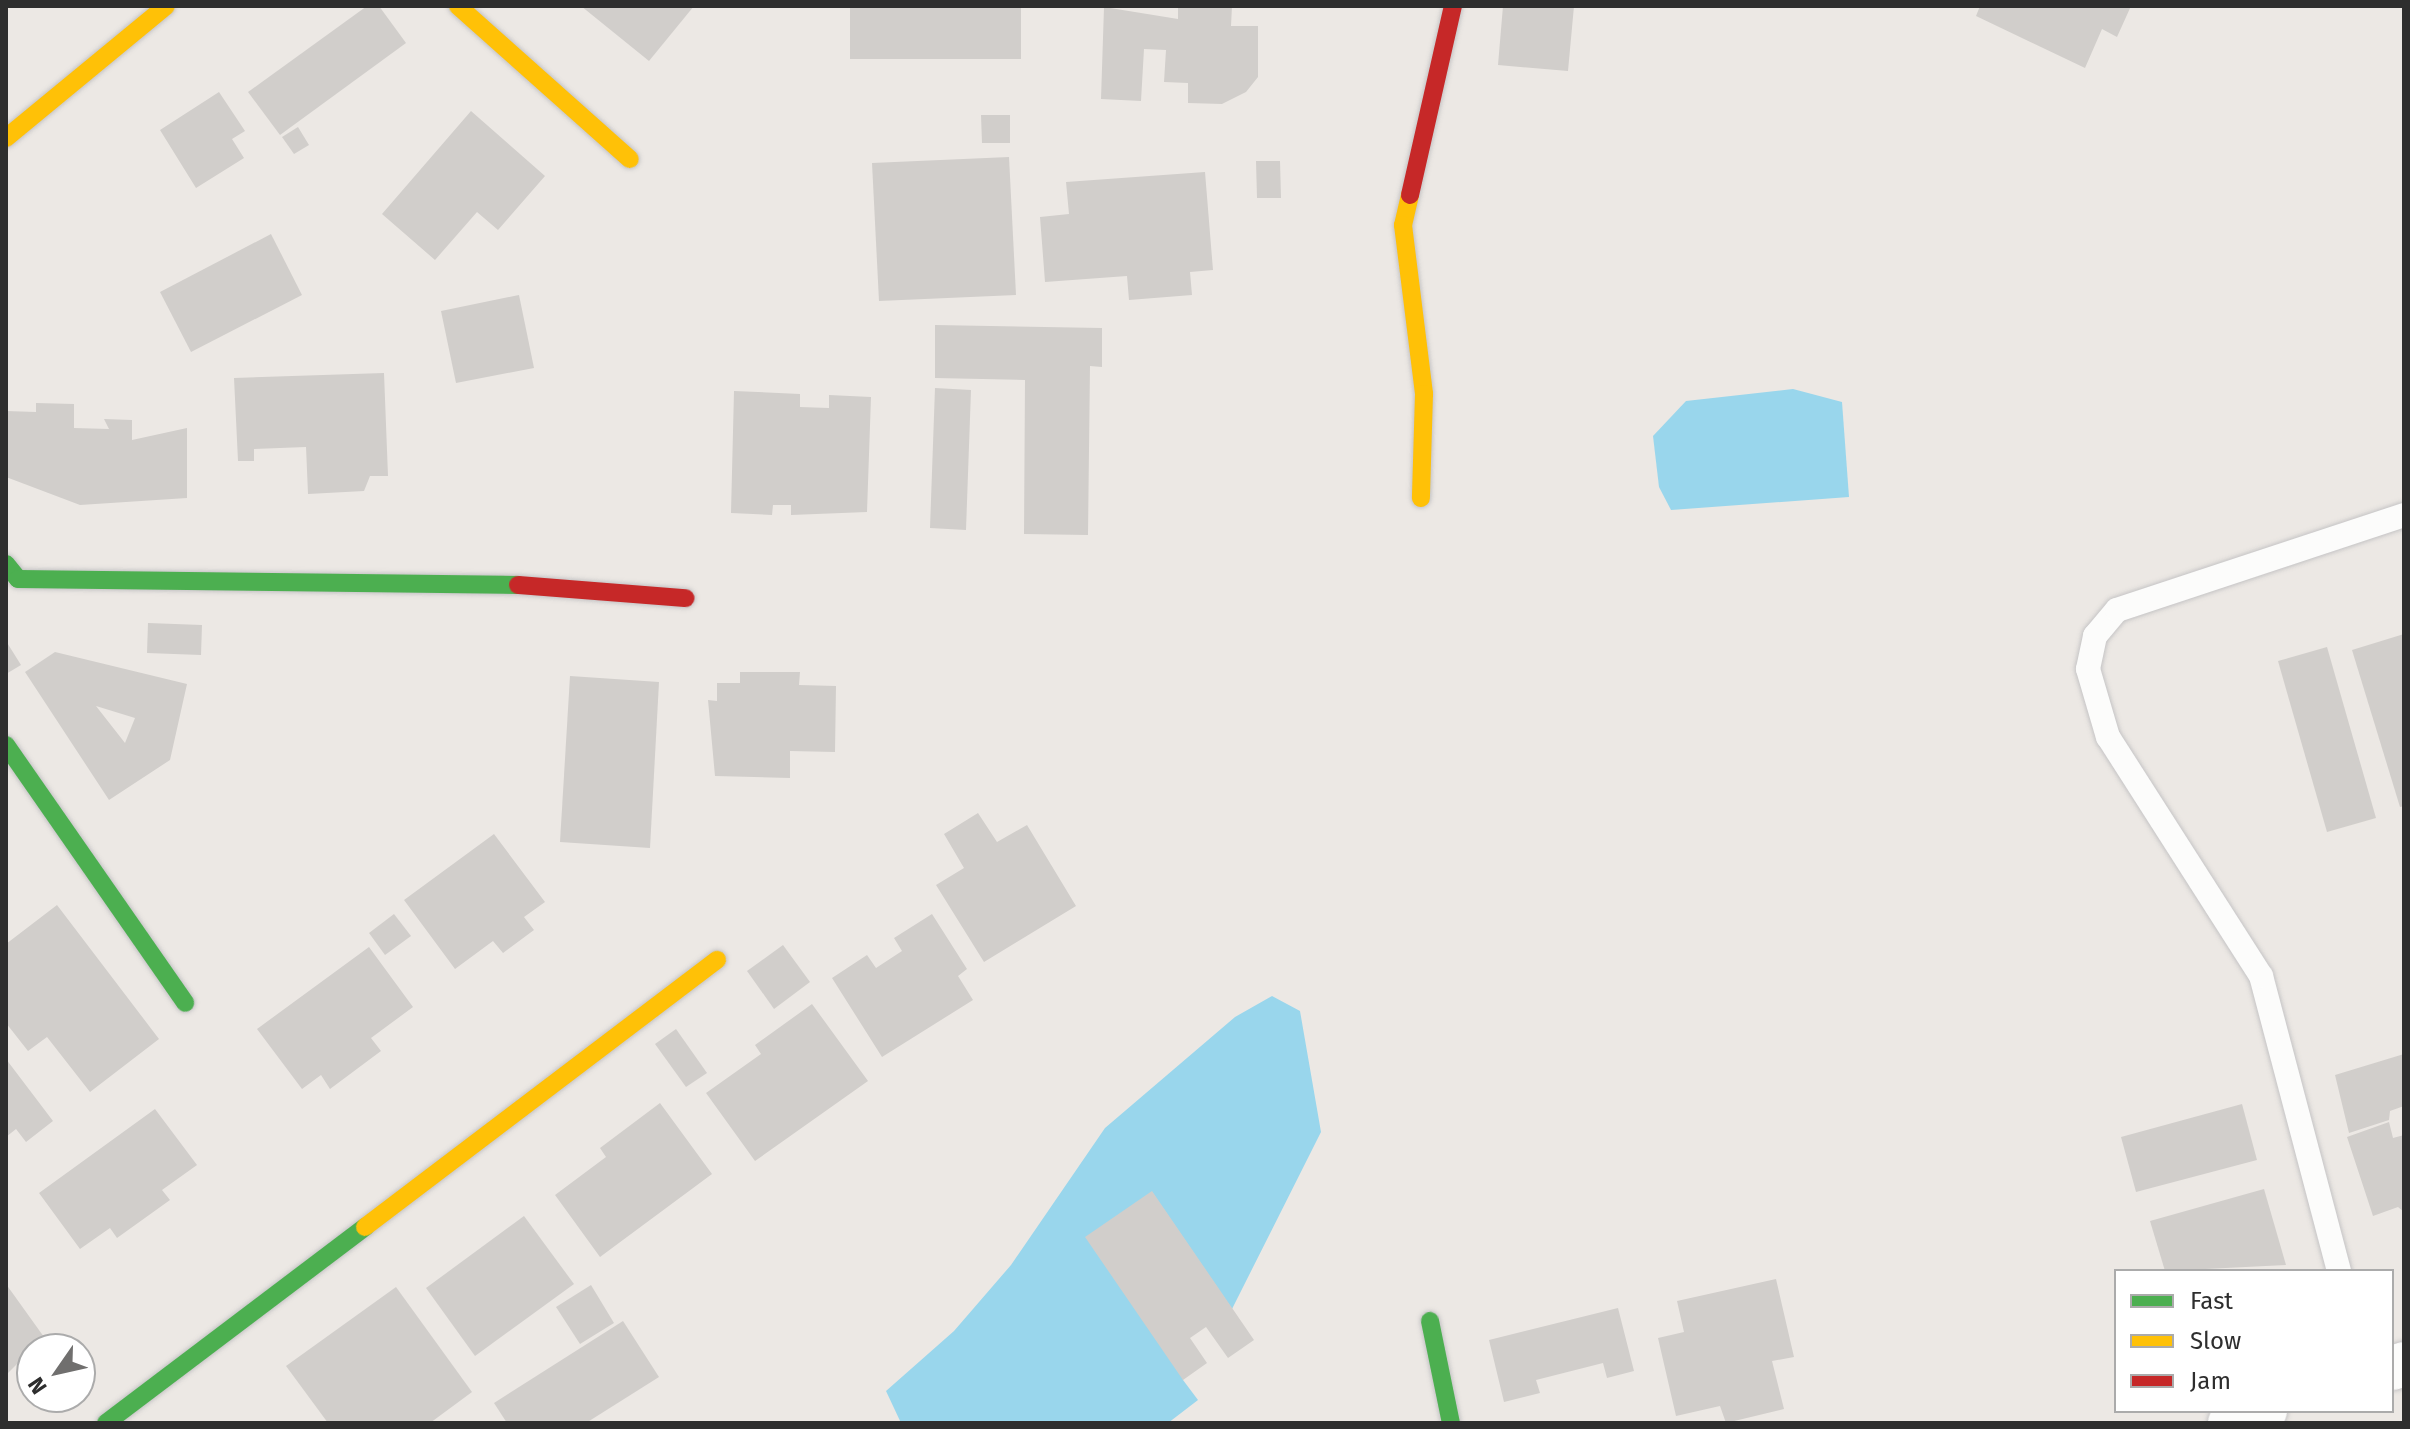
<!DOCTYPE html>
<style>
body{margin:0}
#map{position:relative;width:2410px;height:1429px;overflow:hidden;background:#ece8e4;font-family:"Fira Sans",sans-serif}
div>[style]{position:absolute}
.water>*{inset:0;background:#99d6ec}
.building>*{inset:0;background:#d1cecb}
.roads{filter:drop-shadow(0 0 2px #c5c4c5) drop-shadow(0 0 2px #c5c4c5)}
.lane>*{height:24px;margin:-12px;padding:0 12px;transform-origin:12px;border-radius:12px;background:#fcfcfb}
.street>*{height:44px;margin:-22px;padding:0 22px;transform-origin:22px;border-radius:22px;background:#fcfcfb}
.fast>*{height:18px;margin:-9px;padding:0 9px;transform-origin:9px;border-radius:9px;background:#4caf50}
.slow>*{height:18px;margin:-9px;padding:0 9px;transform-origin:9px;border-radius:9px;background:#ffc107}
.jam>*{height:18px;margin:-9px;padding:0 9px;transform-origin:9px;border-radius:9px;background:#c62828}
span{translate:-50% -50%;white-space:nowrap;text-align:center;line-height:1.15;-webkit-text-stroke:6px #fff;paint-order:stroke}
.frame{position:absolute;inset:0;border:8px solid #2e2e2e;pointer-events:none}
.legend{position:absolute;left:2114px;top:1269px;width:280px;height:144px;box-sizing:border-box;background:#fff;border:2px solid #ababab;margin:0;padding:10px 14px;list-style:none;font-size:24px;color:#2e2e2e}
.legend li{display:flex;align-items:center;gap:16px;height:40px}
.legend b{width:40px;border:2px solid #ababab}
.north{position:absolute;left:16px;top:1333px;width:80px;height:80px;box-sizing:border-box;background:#fff;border:2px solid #ababab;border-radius:50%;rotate:236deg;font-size:22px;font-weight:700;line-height:32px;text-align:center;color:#2e2e2e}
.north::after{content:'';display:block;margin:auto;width:28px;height:36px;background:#706f6e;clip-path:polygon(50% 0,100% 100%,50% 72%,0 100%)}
</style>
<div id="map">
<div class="water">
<i style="clip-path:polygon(1793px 389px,1842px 402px,1849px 497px,1671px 510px,1659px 487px,1653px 436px,1686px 401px)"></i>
<i style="clip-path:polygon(1272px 996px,1300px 1011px,1321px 1132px,1232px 1309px,1152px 1192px,1183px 1380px,1198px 1400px,1168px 1423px,901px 1423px,886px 1391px,954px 1331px,1011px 1265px,1105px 1128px,1235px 1017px)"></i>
</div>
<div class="building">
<i style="clip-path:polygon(367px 6px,379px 6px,406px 43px,280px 135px,248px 92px)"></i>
<i style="clip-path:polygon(581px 6px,694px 6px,649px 61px)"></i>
<i style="clip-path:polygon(850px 6px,1021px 6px,1021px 59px,850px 59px)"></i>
<i style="clip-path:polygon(1178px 6px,1232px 6px,1231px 26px,1258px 26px,1258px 77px,1246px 92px,1222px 104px,1188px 103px,1188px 83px,1164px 82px,1166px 50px,1144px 49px,1141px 101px,1101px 99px,1104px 7px,1178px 19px)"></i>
<i style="clip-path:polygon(1503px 6px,1574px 6px,1568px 71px,1498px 65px)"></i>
<i style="clip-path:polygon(1980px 6px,2131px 6px,2117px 37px,2102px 29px,2085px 68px,1976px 16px)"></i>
<i style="clip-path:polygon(219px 92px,245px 131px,232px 139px,244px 158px,196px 188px,160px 130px)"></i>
<i style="clip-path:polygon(471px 111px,545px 176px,498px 230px,477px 212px,435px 260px,382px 214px)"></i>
<i style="clip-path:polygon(981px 115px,1010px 115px,1010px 143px,982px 143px)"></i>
<i style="clip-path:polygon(298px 127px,309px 145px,294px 154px,282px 137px)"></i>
<i style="clip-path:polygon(1009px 157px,1016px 295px,879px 301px,872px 163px)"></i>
<i style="clip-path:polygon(1256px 161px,1280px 161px,1281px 198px,1257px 198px)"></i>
<i style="clip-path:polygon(1205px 172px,1213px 270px,1190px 272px,1192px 295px,1129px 300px,1127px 276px,1045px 282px,1040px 217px,1069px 214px,1066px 182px)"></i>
<i style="clip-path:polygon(271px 234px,302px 295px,191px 352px,160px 292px)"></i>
<i style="clip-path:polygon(519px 295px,534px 368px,456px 383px,441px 311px)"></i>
<i style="clip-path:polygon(935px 325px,1102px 328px,1102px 367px,1090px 366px,1088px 535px,1024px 534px,1025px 380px,935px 378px)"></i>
<i style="clip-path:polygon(384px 373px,388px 476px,370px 476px,364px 491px,308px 494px,306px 447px,254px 449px,254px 461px,238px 461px,234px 378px)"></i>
<i style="clip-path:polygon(935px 388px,971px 390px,966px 530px,930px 528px)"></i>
<i style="clip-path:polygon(734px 391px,800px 394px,800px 407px,829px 408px,829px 395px,871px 397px,867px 512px,791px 515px,791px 505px,773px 505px,772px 515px,731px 513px)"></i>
<i style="clip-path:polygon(36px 403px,74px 404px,74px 428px,109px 429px,104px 419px,132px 420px,132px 440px,187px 428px,187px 498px,80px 505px,6px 477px,6px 411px,36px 412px)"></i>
<i style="clip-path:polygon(148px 623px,202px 625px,201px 655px,147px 653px)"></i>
<i style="clip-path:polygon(2404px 634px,2404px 806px,2400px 807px,2352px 650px)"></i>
<i style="clip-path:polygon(6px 641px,21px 665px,6px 674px)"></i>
<i style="clip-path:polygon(2327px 647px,2376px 818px,2327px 832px,2278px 661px)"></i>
<i style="clip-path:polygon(evenodd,55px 652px,187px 684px,170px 760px,109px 800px,25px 672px,55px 652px,96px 706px,135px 718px,125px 743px,96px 706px)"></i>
<i style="clip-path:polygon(740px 672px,800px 672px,799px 685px,836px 686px,835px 752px,790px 751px,790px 778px,715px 776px,708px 700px,717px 701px,717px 683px,740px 683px)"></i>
<i style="clip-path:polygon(570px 676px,659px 682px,650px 848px,560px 842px)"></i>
<i style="clip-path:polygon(978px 813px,997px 842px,1027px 825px,1076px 906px,984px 962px,936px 885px,964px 868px,944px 834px)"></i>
<i style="clip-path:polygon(494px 834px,545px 902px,524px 917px,534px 930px,503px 953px,493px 941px,455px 969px,404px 900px)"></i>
<i style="clip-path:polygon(57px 905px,159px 1039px,90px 1092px,47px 1037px,28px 1051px,6px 1023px,6px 944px)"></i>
<i style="clip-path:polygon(394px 914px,411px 936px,385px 955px,369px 933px)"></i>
<i style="clip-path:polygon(932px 914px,967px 969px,958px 976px,973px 1000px,882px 1057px,832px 978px,867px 955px,876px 968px,902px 951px,894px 938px)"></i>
<i style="clip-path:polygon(783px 945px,810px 982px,774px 1009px,747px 971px)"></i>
<i style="clip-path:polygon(369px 947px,413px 1007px,371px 1038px,381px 1051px,330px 1089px,321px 1075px,302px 1089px,257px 1029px)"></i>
<i style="clip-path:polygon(812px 1004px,868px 1081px,755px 1161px,706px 1093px,761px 1054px,755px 1045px)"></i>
<i style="clip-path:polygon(676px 1029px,707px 1073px,686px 1087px,655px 1044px)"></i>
<i style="clip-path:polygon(2404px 1054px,2404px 1106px,2390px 1111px,2389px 1120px,2349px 1133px,2335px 1075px)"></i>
<i style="clip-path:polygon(6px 1059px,53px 1121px,26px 1142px,16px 1129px,6px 1137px)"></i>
<i style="clip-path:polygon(660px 1103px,712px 1174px,600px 1257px,555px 1195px,606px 1157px,600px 1148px)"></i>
<i style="clip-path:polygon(2242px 1104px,2257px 1160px,2136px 1192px,2121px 1137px)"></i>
<i style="clip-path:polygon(155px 1109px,197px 1165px,162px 1190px,170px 1200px,117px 1238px,110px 1228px,80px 1249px,39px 1193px)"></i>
<i style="clip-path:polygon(2389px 1122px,2393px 1138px,2404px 1135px,2404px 1212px,2398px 1207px,2373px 1216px,2347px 1137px)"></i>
<i style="clip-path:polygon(2264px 1189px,2286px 1265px,2165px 1271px,2150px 1221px)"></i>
<i style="clip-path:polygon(1152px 1191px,1254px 1340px,1228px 1358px,1206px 1327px,1190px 1338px,1207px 1363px,1183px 1380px,1085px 1237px)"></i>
<i style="clip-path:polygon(524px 1216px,574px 1284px,475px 1356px,426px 1288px)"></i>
<i style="clip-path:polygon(1776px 1279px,1794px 1357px,1772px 1361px,1784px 1409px,1726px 1423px,1720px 1406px,1676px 1416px,1658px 1338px,1684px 1332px,1677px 1301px)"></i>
<i style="clip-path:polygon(6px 1284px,49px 1344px,32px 1349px,6px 1375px)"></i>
<i style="clip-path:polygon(591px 1285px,614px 1323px,580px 1344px,556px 1307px)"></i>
<i style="clip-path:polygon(396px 1287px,472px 1392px,430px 1423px,328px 1423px,286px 1366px)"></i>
<i style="clip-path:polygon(1618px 1308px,1634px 1371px,1607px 1378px,1603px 1363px,1536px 1380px,1540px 1393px,1504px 1402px,1489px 1340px)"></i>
<i style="clip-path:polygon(623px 1321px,659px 1377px,586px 1423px,507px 1423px,494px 1403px)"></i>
</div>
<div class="roads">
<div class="lane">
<i style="left:2339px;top:1271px;width:305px;rotate:-104.8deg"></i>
<i style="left:2261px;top:976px;width:284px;rotate:-122.6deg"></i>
<i style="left:2108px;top:737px;width:71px;rotate:-106.4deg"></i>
<i style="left:2088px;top:669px;width:34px;rotate:-78deg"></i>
<i style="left:2095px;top:636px;width:34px;rotate:-50deg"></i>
<i style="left:2117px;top:610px;width:302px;rotate:-18.3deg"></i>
</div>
<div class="street">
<i style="left:2392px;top:1368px;width:13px;rotate:-18deg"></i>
<i style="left:2230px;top:1423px;width:37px;rotate:-19deg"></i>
</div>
<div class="fast">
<i style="left:6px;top:564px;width:19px;rotate:51deg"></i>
<i style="left:18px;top:579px;width:500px;rotate:0.69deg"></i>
<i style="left:6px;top:745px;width:314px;rotate:55.2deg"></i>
<i style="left:1430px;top:1321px;width:104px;rotate:78.4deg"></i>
<i style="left:106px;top:1423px;width:325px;rotate:-37.1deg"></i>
</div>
<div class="slow">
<i style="left:458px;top:6px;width:230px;rotate:41.7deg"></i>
<i style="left:6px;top:138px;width:207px;rotate:-39.5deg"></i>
<i style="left:1410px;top:195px;width:31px;rotate:103deg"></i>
<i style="left:1403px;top:225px;width:170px;rotate:82.9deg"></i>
<i style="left:1424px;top:394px;width:104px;rotate:91.7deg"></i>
<i style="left:365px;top:1227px;width:442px;rotate:-37.2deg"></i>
</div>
<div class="jam">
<i style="left:1410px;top:195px;width:194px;rotate:-77.2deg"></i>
<i style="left:518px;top:585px;width:168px;rotate:4.5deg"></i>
</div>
</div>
<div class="frame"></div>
<ul class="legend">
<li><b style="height:10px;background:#4caf50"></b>Fast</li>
<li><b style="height:10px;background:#ffc107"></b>Slow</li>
<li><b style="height:10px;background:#c62828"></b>Jam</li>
</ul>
<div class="north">N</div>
</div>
